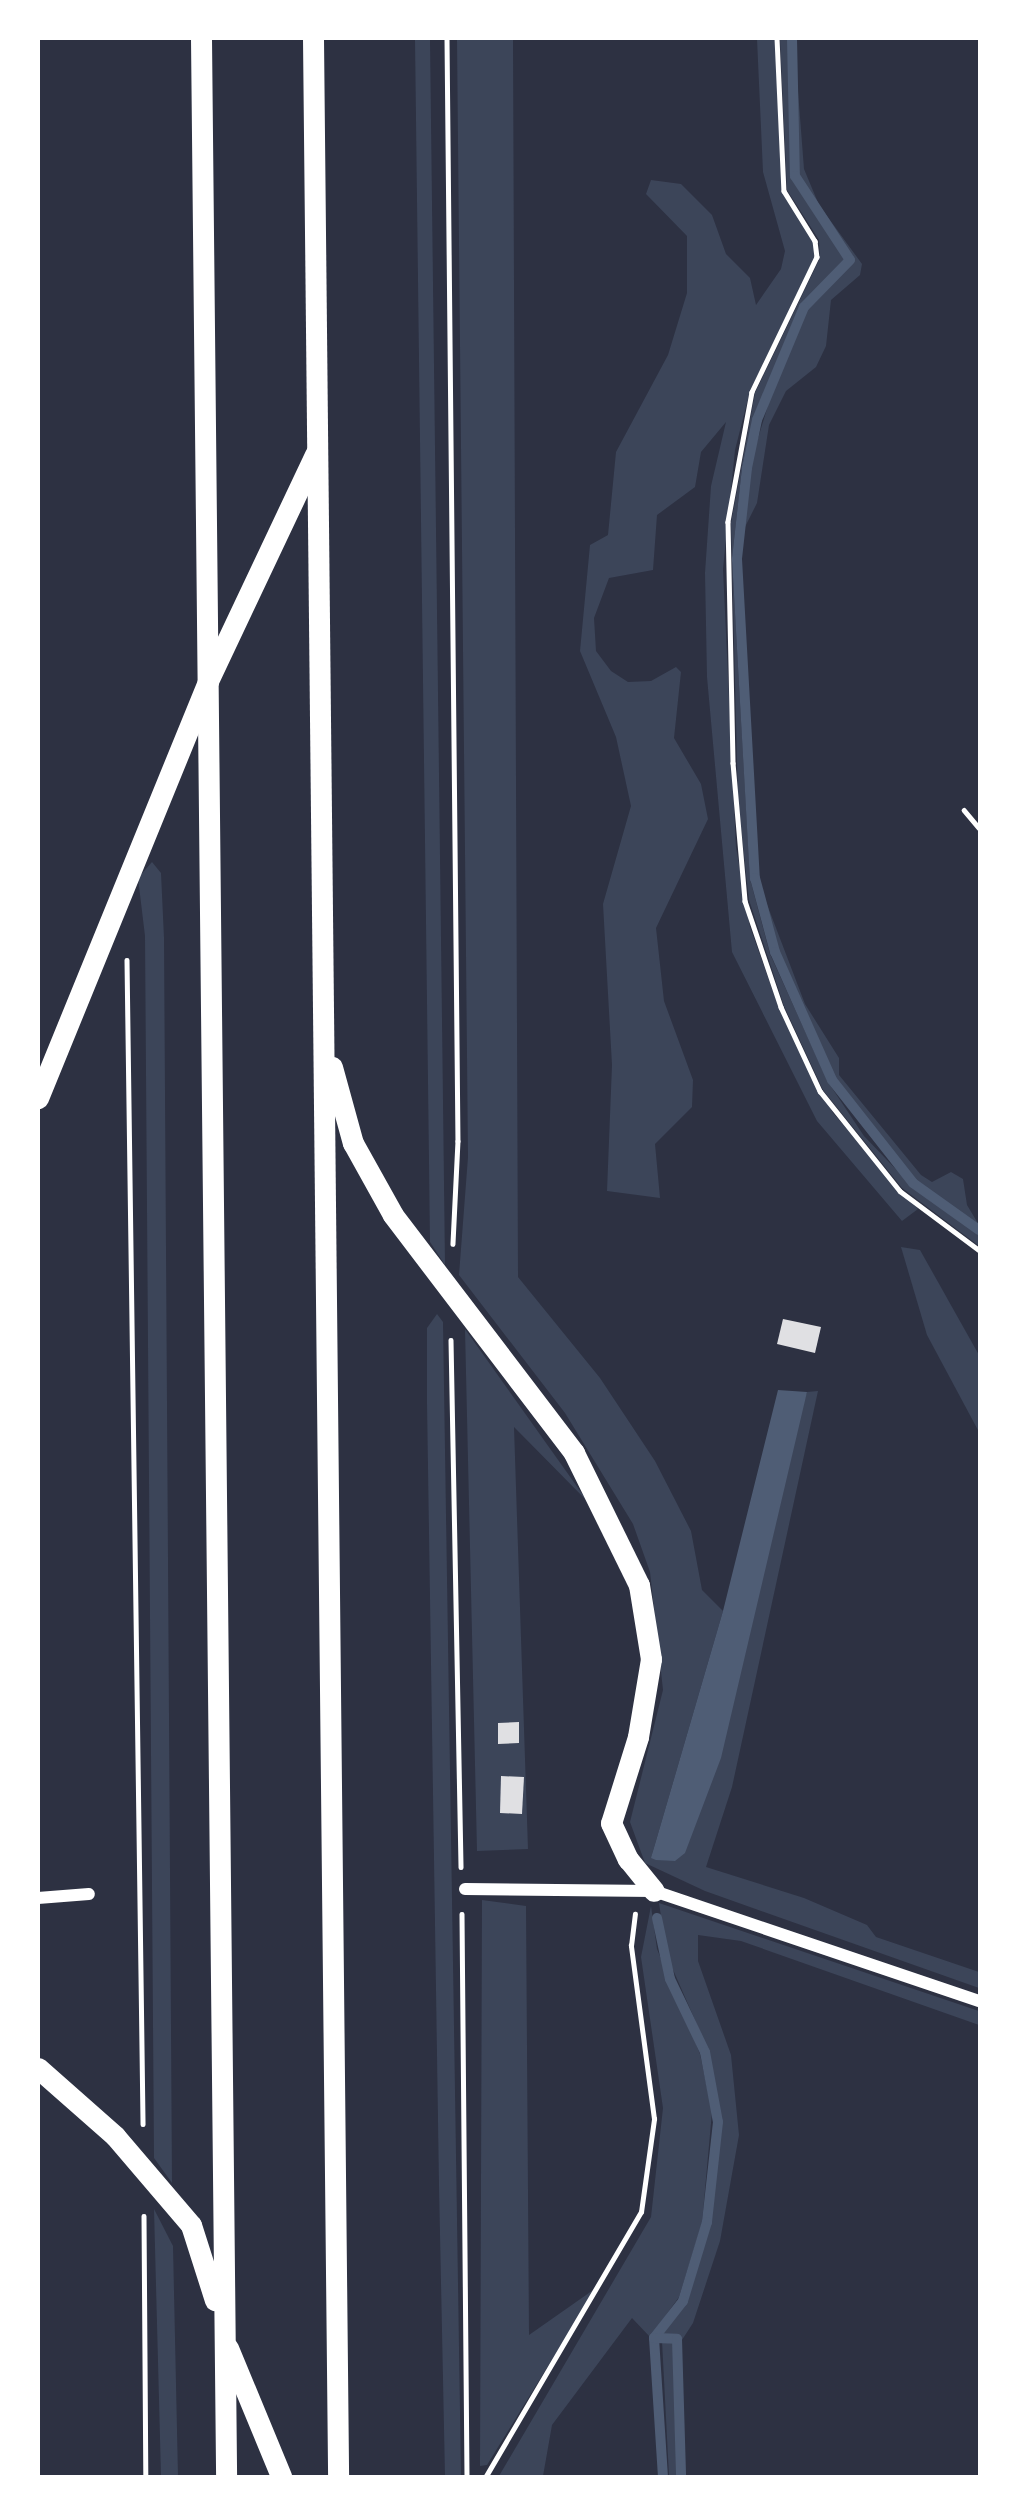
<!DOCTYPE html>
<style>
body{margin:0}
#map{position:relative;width:1018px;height:2515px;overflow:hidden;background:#2d3142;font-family:Mulish,sans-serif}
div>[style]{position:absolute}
.green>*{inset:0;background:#3c4559}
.water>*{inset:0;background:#4f5d75}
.stream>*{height:10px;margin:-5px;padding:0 5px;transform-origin:5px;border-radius:5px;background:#4f5d75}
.building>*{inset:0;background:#e0e0e3}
.path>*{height:4.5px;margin:-2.25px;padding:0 2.25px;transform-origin:2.25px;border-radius:2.25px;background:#fff}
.tertiary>*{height:12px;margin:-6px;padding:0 6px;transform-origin:6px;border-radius:6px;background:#fff}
.motorway>*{height:21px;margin:-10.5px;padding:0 10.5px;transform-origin:10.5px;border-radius:10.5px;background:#fff}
span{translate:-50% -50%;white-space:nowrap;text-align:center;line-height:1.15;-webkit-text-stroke:7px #fff;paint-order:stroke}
.frame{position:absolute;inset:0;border:40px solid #fff;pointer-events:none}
</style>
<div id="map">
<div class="green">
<i style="clip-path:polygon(415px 39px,430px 39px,445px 1265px,430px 1242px)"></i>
<i style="clip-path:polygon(457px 39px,513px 39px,518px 1277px,600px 1378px,655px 1461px,691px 1531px,702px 1590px,723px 1611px,651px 1858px,807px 1392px,818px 1391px,732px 1787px,706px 1867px,804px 1898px,867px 1925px,876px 1937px,979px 1972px,979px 1988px,705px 1891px,645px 1863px,630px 1822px,663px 1690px,650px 1572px,633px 1524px,565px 1413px,459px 1275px,468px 1157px)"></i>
<i style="clip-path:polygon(757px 39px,775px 39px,782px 192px,814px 242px,815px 257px,750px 391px,735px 450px,723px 569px,736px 847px,750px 927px,779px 1008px,833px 1113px,918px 1209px,902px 1221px,817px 1121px,732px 952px,707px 677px,705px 573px,711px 486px,726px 422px,701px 452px,695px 487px,657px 515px,653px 570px,609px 578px,594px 618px,596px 651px,611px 671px,628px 682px,651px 681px,676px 667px,681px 672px,674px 738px,701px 784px,708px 819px,656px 928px,664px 1001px,693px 1080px,692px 1107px,655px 1144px,660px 1198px,607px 1191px,612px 1065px,603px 904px,631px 806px,616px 737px,580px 651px,590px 545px,608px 535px,616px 452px,668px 355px,687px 293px,687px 236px,646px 194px,651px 180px,681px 184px,712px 215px,726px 254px,750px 278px,756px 305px,781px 269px,785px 251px,763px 172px)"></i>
<i style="clip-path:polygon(780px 39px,788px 39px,791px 178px,845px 260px,800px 305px,753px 419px,742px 468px,732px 559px,750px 879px,770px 954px,828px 1082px,864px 1136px,911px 1185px,979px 1233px,979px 1246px,902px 1188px,823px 1090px,784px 1006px,749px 900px,738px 801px,731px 523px,755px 393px,820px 258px,819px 240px,787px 190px)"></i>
<i style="clip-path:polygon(794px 39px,804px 169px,819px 205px,862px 264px,860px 275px,831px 300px,826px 346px,816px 367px,786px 391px,769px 425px,757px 503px,744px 529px,749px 468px,776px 379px,806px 309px,853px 260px,798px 176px)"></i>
<i style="clip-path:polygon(152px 862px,161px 873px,164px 938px,172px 2183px,154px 2158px,145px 936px,138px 878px)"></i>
<i style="clip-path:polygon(757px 878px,805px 1004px,839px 1058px,839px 1075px,921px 1175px,932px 1182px,951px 1172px,963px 1179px,967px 1205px,979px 1225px,914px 1181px,834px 1078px,777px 951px)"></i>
<i style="clip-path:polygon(901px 1247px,920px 1250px,979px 1355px,979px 1432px,927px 1335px)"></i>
<i style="clip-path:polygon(437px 1314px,443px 1322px,461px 2476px,445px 2476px,439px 2185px,427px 1402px,427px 1328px)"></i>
<i style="clip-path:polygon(465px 1329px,588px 1502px,514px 1427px,528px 1849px,477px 1851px)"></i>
<i style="clip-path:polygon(482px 1900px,526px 1906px,529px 2335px,596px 2288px,487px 2465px,480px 2466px)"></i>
<i style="clip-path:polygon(659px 1903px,979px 2011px,979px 2025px,741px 1941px,698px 1935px,698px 1961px,731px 2055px,739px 2135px,720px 2241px,693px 2323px,680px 2343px,679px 2336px,660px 2336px,686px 2302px,710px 2222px,721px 2121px,709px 2052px,667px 1956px)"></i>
<i style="clip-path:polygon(651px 1906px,657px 1949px,700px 2054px,712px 2112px,702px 2223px,679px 2297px,650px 2337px,632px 2318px,552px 2425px,543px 2476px,499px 2476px,651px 2217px,663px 2108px,641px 1957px)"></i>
<i style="clip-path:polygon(154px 2209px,173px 2246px,178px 2476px,161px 2476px)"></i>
<i style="clip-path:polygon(662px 2341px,673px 2342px,677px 2476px,669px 2476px)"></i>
</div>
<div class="water">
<i style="clip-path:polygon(778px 1390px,807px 1392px,721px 1758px,685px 1853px,675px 1861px,656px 1860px,651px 1858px,723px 1611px)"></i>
</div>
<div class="stream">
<i style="left:792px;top:38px;width:138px;rotate:88.8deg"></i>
<i style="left:795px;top:176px;width:100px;rotate:56.8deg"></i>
<i style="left:850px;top:260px;width:66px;rotate:134.4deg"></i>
<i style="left:804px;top:307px;width:122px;rotate:112.6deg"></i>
<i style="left:757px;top:420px;width:49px;rotate:101.8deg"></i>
<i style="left:747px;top:468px;width:92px;rotate:96.3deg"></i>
<i style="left:737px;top:559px;width:320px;rotate:86.8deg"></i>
<i style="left:755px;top:878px;width:77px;rotate:74.9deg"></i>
<i style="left:775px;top:952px;width:140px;rotate:66deg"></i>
<i style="left:832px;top:1080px;width:131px;rotate:51.8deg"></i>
<i style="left:913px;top:1183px;width:81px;rotate:35.5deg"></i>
<i style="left:657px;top:1918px;width:62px;rotate:78deg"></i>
<i style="left:670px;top:1979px;width:81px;rotate:64.4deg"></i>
<i style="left:705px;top:2052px;width:71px;rotate:79.5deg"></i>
<i style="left:718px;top:2122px;width:101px;rotate:96.3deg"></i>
<i style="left:707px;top:2222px;width:83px;rotate:106.9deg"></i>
<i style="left:683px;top:2301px;width:47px;rotate:128.1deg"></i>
<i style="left:654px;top:2338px;width:138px;rotate:86.3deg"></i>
<i style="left:654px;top:2338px;width:23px;rotate:2deg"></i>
<i style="left:677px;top:2339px;width:137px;rotate:88.3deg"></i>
</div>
<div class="building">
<i style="clip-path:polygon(783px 1319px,821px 1327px,815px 1353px,777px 1344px)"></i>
<i style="clip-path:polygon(519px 1722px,519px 1743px,498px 1744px,498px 1723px)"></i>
<i style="clip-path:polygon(501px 1776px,524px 1777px,522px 1814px,500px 1813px)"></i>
</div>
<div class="path">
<i style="left:447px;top:38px;width:1103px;rotate:89.43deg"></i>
<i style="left:458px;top:1141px;width:103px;rotate:92.8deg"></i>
<i style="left:777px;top:38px;width:153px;rotate:87.4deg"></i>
<i style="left:784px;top:191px;width:59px;rotate:58.2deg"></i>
<i style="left:815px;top:241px;width:16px;rotate:83deg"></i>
<i style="left:817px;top:257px;width:150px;rotate:115.7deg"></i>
<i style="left:752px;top:392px;width:132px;rotate:100.5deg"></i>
<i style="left:728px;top:522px;width:241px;rotate:88.8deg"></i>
<i style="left:733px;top:763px;width:139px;rotate:85deg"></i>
<i style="left:745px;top:901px;width:112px;rotate:71.2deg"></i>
<i style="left:781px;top:1007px;width:93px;rotate:65.1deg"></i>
<i style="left:820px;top:1091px;width:128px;rotate:51.3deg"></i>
<i style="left:900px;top:1191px;width:99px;rotate:36.8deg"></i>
<i style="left:964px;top:810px;width:23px;rotate:50deg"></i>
<i style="left:127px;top:960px;width:1164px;rotate:89.21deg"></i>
<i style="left:451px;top:1340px;width:527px;rotate:88.91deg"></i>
<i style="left:462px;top:1914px;width:562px;rotate:89.49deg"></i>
<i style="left:144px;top:2216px;width:260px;rotate:89.6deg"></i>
<i style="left:486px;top:2476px;width:306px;rotate:-59.6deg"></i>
<i style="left:641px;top:2212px;width:94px;rotate:-82deg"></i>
<i style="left:654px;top:2119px;width:175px;rotate:-97.6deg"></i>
<i style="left:631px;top:1946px;width:32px;rotate:-83deg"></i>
</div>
<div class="tertiary">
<i style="left:465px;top:1889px;width:189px;rotate:0.6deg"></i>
<i style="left:654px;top:1891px;width:343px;rotate:18.7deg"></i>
<i style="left:38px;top:1898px;width:51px;rotate:-4.5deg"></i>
</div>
<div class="motorway">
<i style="left:201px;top:38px;width:2438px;rotate:89.41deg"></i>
<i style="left:313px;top:38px;width:2438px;rotate:89.41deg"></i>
<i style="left:332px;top:1067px;width:79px;rotate:74.6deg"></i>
<i style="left:353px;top:1143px;width:82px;rotate:60.9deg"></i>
<i style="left:393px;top:1215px;width:299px;rotate:52.7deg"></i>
<i style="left:574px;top:1453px;width:147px;rotate:63.8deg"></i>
<i style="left:639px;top:1585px;width:75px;rotate:80.8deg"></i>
<i style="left:651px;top:1659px;width:79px;rotate:99.5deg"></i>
<i style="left:638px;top:1737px;width:90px;rotate:107.4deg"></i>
<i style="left:611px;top:1823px;width:40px;rotate:65deg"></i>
<i style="left:628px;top:1859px;width:41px;rotate:50.9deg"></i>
<i style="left:38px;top:1098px;width:450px;rotate:-67.8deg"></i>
<i style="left:208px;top:681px;width:250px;rotate:-64.7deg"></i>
<i style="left:38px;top:2068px;width:103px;rotate:41.4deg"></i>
<i style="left:115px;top:2136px;width:117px;rotate:49.5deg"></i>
<i style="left:191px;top:2225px;width:79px;rotate:72.3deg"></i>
<i style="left:228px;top:2348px;width:139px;rotate:67.5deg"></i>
</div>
<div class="frame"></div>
</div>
